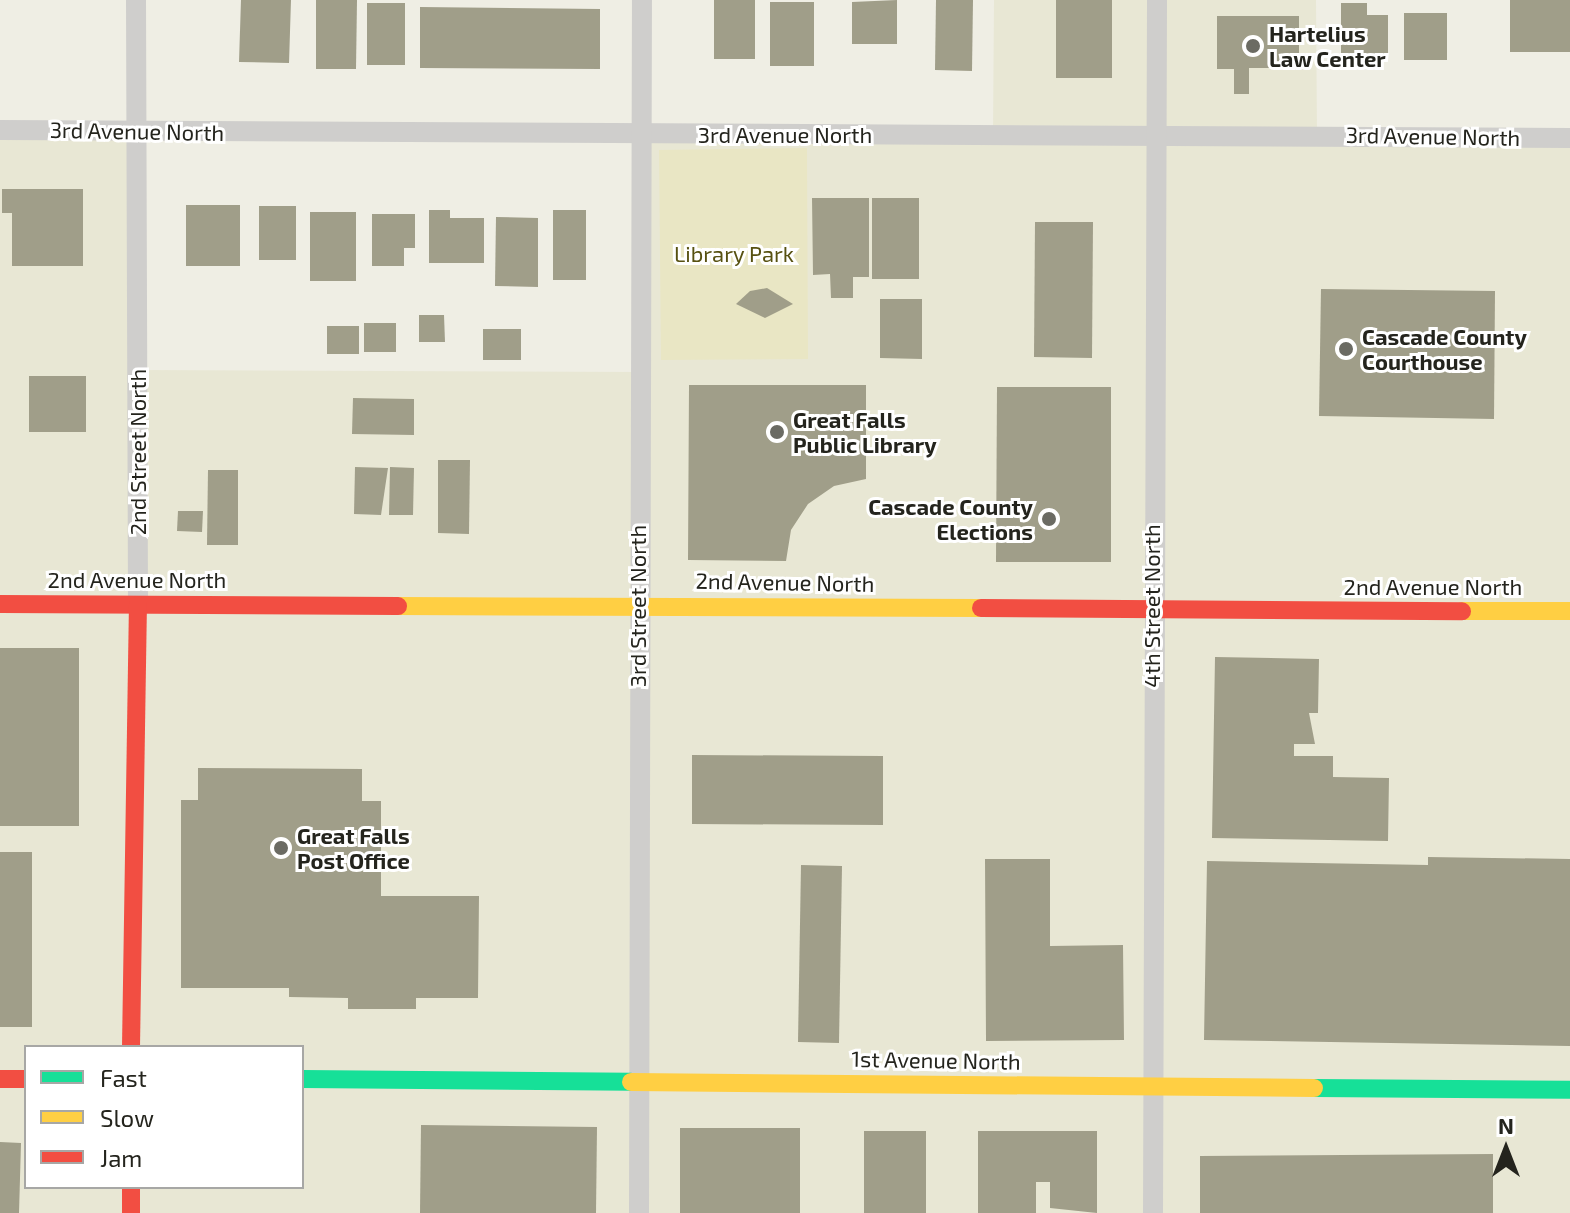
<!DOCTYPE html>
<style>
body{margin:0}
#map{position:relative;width:1570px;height:1213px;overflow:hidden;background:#efeee4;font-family:"Exo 2",sans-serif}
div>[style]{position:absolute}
.built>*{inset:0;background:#e8e7d4}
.green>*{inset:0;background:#e9e6c4}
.building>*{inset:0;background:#a09e89}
.street>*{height:20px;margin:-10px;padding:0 10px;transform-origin:10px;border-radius:10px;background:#cfcecc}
.fast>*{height:18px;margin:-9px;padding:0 9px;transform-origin:9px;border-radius:9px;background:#16e098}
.slow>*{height:18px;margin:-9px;padding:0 9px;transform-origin:9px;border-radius:9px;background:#ffcf43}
.jam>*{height:18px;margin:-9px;padding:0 9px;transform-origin:9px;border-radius:9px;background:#f24e42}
.dots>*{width:22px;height:22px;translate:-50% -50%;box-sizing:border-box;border:4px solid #fff;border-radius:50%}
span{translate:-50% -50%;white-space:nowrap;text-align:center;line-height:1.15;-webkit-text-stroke:6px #fff;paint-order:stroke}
.poi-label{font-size:22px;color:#24241d;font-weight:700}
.left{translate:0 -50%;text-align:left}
.right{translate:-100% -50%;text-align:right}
.street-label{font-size:22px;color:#24241d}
.park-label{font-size:22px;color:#575111}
.legend{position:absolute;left:24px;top:1045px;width:280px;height:144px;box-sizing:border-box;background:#fff;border:2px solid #a7a7a5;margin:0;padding:10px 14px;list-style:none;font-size:24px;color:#24241d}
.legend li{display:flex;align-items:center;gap:16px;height:40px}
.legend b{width:40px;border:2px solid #a7a7a5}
.north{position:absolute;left:1466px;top:1109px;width:80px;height:80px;-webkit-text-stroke:6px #fff;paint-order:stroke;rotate:0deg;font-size:22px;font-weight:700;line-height:32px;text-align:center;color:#24241d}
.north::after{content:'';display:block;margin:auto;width:28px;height:36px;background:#24241d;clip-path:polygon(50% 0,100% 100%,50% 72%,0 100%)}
</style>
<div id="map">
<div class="built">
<i style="clip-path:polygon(evenodd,994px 0,1316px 0,1317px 135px,1570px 138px,1570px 1213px,0 1213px,0 130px,138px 131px,138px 370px,638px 372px,639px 135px,993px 134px,994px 0,26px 1047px,302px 1047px,302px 1187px,26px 1187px,26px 1047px)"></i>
</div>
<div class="green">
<i style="clip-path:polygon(807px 148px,808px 359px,661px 360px,659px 150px)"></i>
</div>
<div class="building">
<i style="clip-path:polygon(241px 0,291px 0,289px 63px,239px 62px)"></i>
<i style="clip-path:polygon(316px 0,357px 0,356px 69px,316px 69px)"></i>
<i style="clip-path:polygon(714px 0,755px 0,755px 59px,714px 59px)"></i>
<i style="clip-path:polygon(897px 0,897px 44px,852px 44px,852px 2px)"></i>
<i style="clip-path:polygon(936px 0,973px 0,972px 71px,935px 70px)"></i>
<i style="clip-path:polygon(1056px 0,1112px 0,1112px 78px,1056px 78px)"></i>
<i style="clip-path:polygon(1510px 0,1570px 0,1570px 52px,1510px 52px)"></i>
<i style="clip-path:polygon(770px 2px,814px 2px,814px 66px,770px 66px)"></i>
<i style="clip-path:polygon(367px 3px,405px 3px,405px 65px,367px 65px)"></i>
<i style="clip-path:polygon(1341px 3px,1367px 3px,1367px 15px,1388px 15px,1388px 60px,1341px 60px)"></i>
<i style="clip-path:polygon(420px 7px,600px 9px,600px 69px,420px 68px)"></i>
<i style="clip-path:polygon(1404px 13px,1447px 13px,1447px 60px,1404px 60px)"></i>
<i style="clip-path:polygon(1217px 16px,1299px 16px,1299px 68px,1249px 68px,1249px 94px,1234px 94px,1234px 69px,1217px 69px)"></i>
<i style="clip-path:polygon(2px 189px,83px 189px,83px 266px,12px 266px,12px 213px,2px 213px)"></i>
<i style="clip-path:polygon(812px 198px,869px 198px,869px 277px,853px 277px,853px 298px,831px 298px,830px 274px,813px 275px)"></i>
<i style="clip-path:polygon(872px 198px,919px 198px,919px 279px,872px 279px)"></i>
<i style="clip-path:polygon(186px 205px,240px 205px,240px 266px,186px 266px)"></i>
<i style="clip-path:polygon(259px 206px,296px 206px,296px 260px,259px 260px)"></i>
<i style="clip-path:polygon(429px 210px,450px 210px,450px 218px,484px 218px,484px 263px,429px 263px)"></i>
<i style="clip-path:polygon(553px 210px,586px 210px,586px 280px,553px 280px)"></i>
<i style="clip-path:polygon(310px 212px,356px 212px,356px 281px,310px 281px)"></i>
<i style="clip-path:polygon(372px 214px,415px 214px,415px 248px,404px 248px,404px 266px,372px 266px)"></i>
<i style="clip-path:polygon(496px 217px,538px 218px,538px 287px,495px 286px)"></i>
<i style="clip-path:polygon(1035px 222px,1093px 222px,1092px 358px,1034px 357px)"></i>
<i style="clip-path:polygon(767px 288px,793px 304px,765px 318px,736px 304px,750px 291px)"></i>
<i style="clip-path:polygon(1321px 289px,1495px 291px,1494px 419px,1319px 416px)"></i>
<i style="clip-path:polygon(880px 299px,922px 299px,922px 359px,880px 358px)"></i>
<i style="clip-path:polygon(419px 315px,444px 315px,445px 342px,419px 342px)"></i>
<i style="clip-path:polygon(364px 323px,396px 323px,396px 352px,364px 352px)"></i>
<i style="clip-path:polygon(327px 326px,359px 326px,359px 354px,327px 354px)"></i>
<i style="clip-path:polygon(483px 329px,521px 329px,521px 360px,483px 360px)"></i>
<i style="clip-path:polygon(29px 376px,86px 376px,86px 432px,29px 432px)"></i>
<i style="clip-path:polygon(689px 385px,866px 385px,866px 479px,834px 486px,808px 504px,791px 530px,786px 561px,688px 560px)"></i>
<i style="clip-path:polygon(997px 387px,1111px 387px,1111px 562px,996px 562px)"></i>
<i style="clip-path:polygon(353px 398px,414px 399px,414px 435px,352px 434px)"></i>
<i style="clip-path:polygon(438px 460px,470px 460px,469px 534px,438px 533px)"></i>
<i style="clip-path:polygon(355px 467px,388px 468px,381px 515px,354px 514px)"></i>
<i style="clip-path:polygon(390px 467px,414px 468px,413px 515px,389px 515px)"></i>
<i style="clip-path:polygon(208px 470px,238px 470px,238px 545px,207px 545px)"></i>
<i style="clip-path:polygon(178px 511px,203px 511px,202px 532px,177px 531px)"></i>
<i style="clip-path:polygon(0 648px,79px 648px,79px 826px,0 826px)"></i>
<i style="clip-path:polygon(1215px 657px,1319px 659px,1318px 713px,1309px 713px,1315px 744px,1294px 744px,1294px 756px,1333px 756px,1333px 777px,1389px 778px,1388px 841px,1212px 838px)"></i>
<i style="clip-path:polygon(692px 755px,883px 756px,883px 825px,692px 824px)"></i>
<i style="clip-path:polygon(198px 768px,362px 769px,362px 801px,381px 801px,381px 896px,479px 896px,478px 998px,416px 998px,416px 1009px,348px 1009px,348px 998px,289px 997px,289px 988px,181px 988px,181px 800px,198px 800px)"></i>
<i style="clip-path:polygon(0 852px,32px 852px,32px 1027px,0 1027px)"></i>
<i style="clip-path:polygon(1428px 857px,1570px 859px,1570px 1046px,1204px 1040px,1207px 861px,1428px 865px)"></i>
<i style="clip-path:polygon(985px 859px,1050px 859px,1050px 946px,1123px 945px,1124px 1040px,986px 1041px)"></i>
<i style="clip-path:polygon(801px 865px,842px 866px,839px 1043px,798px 1042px)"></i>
<i style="clip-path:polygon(421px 1125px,597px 1127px,596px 1213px,420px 1213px)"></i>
<i style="clip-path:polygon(680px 1128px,800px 1128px,800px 1213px,680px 1213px)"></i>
<i style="clip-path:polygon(864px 1131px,926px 1131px,926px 1213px,864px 1213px)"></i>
<i style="clip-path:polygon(978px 1131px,1097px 1131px,1097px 1213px,1050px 1208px,1050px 1182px,1036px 1182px,1036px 1213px,978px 1213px)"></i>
<i style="clip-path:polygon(0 1142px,21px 1143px,19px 1213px,0 1213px)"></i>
<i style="clip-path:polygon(1493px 1154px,1493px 1213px,1200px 1213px,1200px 1156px)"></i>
</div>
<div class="street">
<i style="left:136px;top:0;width:605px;rotate:89.81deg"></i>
<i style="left:0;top:130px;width:1570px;rotate:0.29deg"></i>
<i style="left:639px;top:1213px;width:1213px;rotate:-89.86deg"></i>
<i style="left:1153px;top:1213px;width:1213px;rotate:-89.81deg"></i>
</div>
<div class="fast">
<i style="left:302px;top:1079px;width:329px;rotate:0.5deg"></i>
<i style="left:1314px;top:1088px;width:256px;rotate:0.4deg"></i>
</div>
<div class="slow">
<i style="left:398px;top:606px;width:583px;rotate:0.2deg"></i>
<i style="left:1462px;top:611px;width:108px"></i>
<i style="left:631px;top:1082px;width:683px;rotate:0.5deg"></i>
</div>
<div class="jam">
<i style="left:0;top:604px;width:398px;rotate:0.3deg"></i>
<i style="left:981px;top:608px;width:481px;rotate:0.4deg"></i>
<i style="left:131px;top:1047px;width:442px;rotate:-89.1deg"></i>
<i style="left:0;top:1079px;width:26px"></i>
<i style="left:131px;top:1187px;width:26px;rotate:90deg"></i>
</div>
<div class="dots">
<i style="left:1253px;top:46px;background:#6b6b63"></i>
<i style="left:1346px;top:349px;background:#6b6b63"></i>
<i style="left:777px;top:432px;background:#6b6b63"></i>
<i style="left:1049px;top:519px;background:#6b6b63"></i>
<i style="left:281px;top:848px;background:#6b6b63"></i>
</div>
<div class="poi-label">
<span class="left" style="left:1269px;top:46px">Hartelius<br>Law Center</span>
<span class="left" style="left:1362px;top:349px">Cascade County<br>Courthouse</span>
<span class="left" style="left:793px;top:432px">Great Falls<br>Public Library</span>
<span class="right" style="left:1033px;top:519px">Cascade County<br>Elections</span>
<span class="left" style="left:297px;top:848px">Great Falls<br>Post Office</span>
</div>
<div class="street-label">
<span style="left:137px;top:131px;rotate:1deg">3rd Avenue North</span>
<span style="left:785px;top:135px">3rd Avenue North</span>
<span style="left:1433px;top:136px;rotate:1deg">3rd Avenue North</span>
<span style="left:138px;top:452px;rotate:-90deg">2nd Street North</span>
<span style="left:137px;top:580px">2nd Avenue North</span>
<span style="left:785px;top:582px;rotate:1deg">2nd Avenue North</span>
<span style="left:1433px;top:587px">2nd Avenue North</span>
<span style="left:638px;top:606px;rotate:-90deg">3rd Street North</span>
<span style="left:1152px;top:606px;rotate:-90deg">4th Street North</span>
<span style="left:936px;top:1060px;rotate:1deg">1st Avenue North</span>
</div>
<div class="park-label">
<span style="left:734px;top:254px">Library Park</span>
</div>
<ul class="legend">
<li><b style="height:10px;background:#16e098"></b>Fast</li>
<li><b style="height:10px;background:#ffcf43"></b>Slow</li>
<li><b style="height:10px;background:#f24e42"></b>Jam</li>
</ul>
<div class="north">N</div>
</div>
